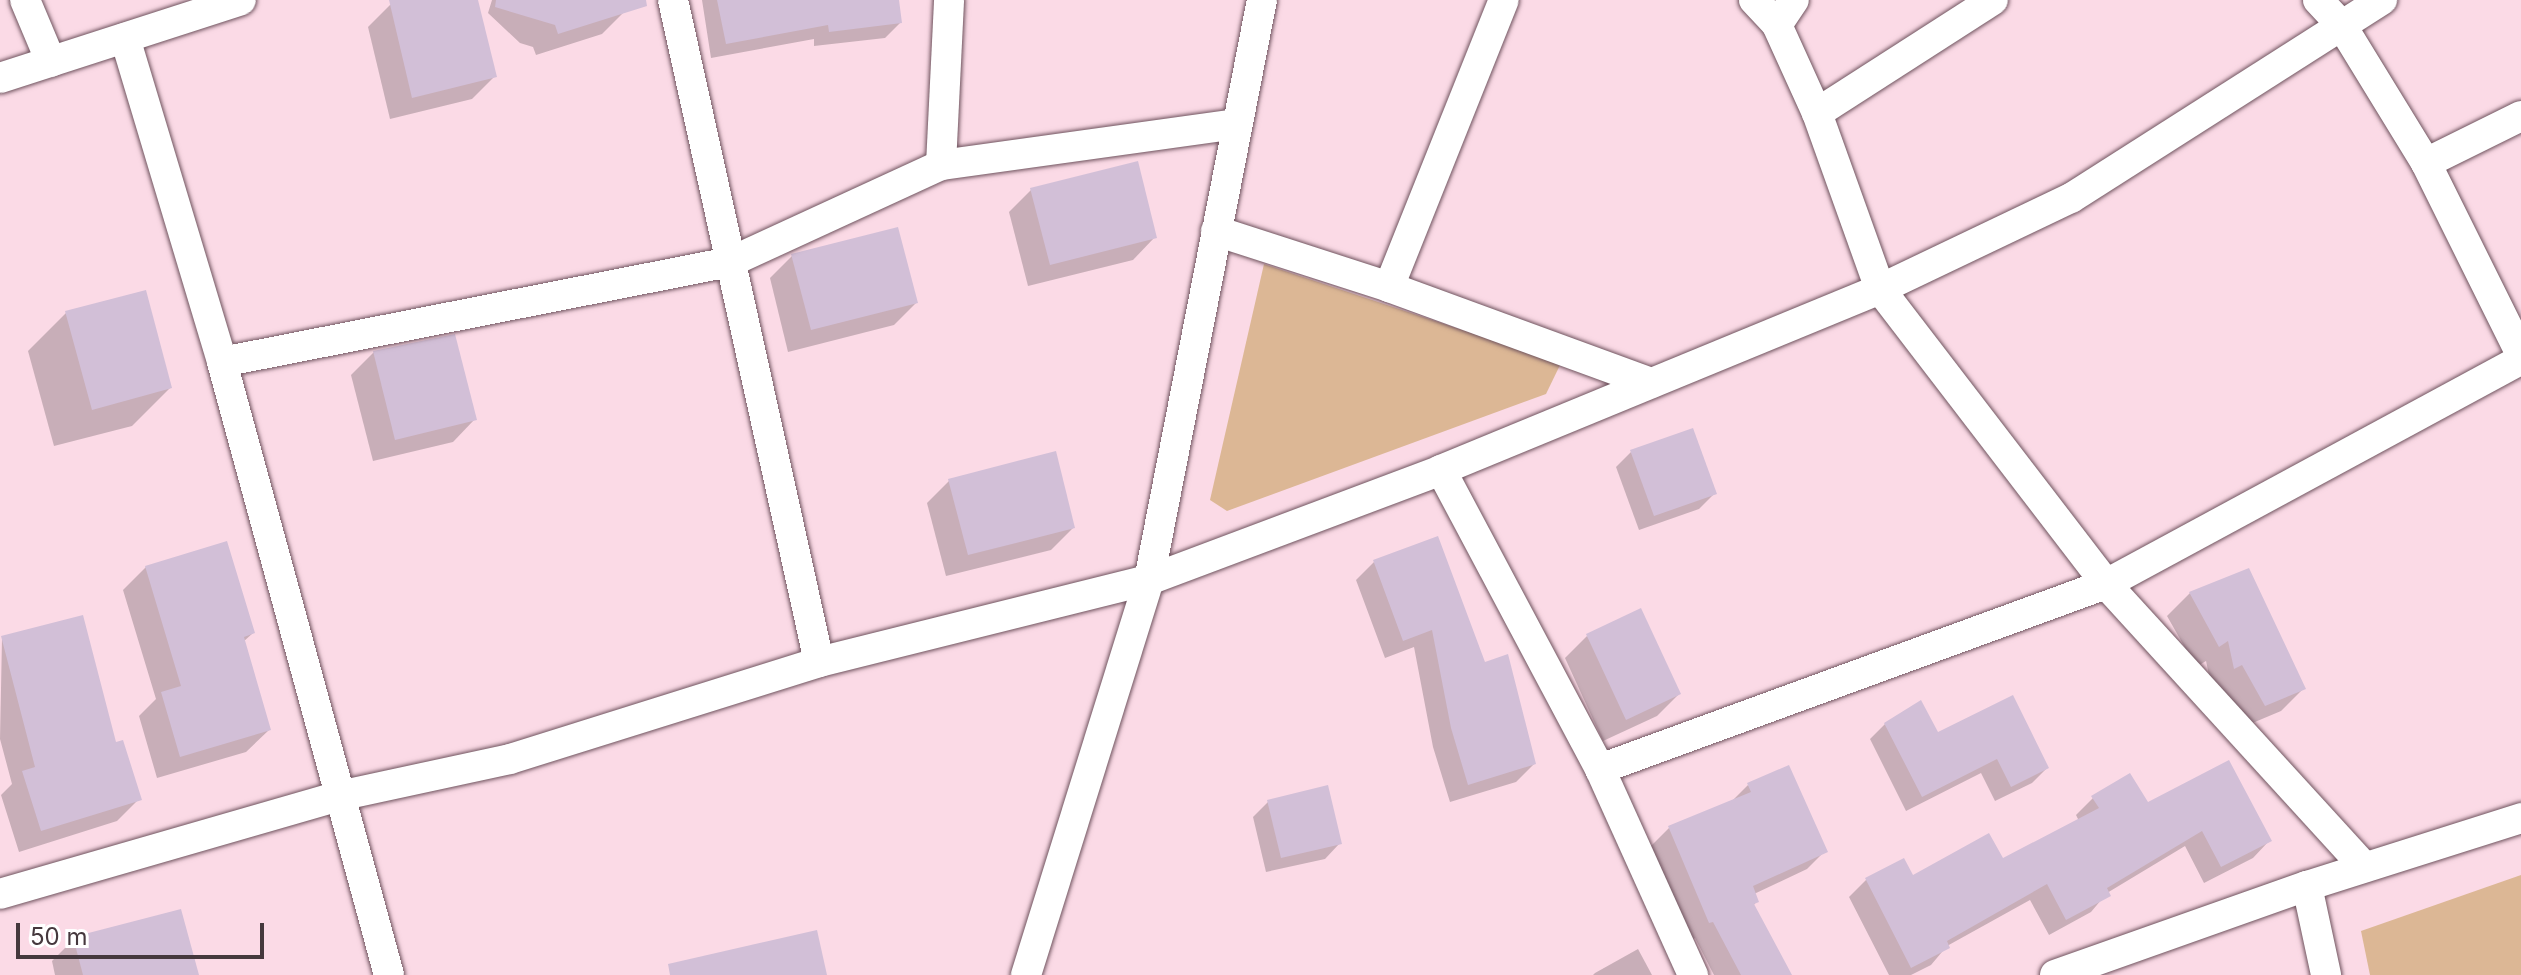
<!DOCTYPE html>
<style>
body{margin:0}
#map{position:relative;width:2521px;height:975px;overflow:hidden;background:#fbdae6;font-family:Inter,sans-serif}
div>[style]{position:absolute}
.green>*{inset:0;background:#dcb795}
.shadow>*{inset:0;background:#0003}
.building>*{inset:0;background:#d2bfd7}
.roads{filter:drop-shadow(0 0 2px #6f535e) drop-shadow(0 0 2px #6f535e)}
.street>*{height:30px;margin:-15px;padding:0 15px;transform-origin:15px;border-radius:15px;background:#fff}
span{translate:-50% -50%;white-space:nowrap;text-align:center;line-height:1.15;-webkit-text-stroke:7px #fff;paint-order:stroke}
.scale{position:absolute;left:16px;top:923px;width:248px;height:36px;box-sizing:border-box;border:4px solid #45383d;border-top:0;padding-left:10px;font-size:24px;line-height:28px;white-space:nowrap;color:#45383d;-webkit-text-stroke:6px #fff;paint-order:stroke}
</style>
<div id="map">
<div class="green">
<i style="clip-path:polygon(1264px 264px,1561px 363px,1546px 394px,1227px 511px,1210px 500px)"></i>
<i style="clip-path:polygon(2521px 875px,2521px 975px,2370px 975px,2361px 931px)"></i>
</div>
<div class="shadow">
<i style="clip-path:polygon(411px 0,476px 0,495px 76px,472px 99px,390px 119px,368px 27px,390px 5px)"></i>
<i style="clip-path:polygon(492px 0,631px 0,625px 11px,602px 34px,536px 55px,533px 47px,520px 43px,488px 13px)"></i>
<i style="clip-path:polygon(702px 0,897px 0,900px 23px,885px 38px,814px 46px,814px 39px,711px 58px)"></i>
<i style="clip-path:polygon(1031px 190px,1155px 237px,1133px 260px,1028px 286px,1009px 212px)"></i>
<i style="clip-path:polygon(792px 256px,916px 303px,894px 325px,788px 352px,770px 278px)"></i>
<i style="clip-path:polygon(66px 313px,170px 388px,132px 426px,54px 446px,28px 351px)"></i>
<i style="clip-path:polygon(374px 352px,475px 419px,453px 442px,373px 461px,351px 375px)"></i>
<i style="clip-path:polygon(1631px 452px,1714px 494px,1699px 509px,1639px 530px,1616px 467px)"></i>
<i style="clip-path:polygon(950px 480px,1073px 528px,1051px 550px,946px 576px,927px 503px)"></i>
<i style="clip-path:polygon(1374px 562px,1484px 664px,1534px 764px,1516px 782px,1450px 802px,1433px 747px,1414px 647px,1385px 658px,1356px 580px)"></i>
<i style="clip-path:polygon(146px 567px,253px 633px,243px 642px,269px 730px,246px 752px,157px 778px,139px 716px,156px 699px,123px 590px)"></i>
<i style="clip-path:polygon(2248px 570px,2303px 689px,2281px 711px,2243px 727px,2219px 686px,2212px 689px,2206px 661px,2196px 667px,2167px 616px,2190px 593px)"></i>
<i style="clip-path:polygon(1587px 636px,1679px 694px,1657px 716px,1603px 741px,1565px 658px)"></i>
<i style="clip-path:polygon(2px 638px,114px 745px,139px 799px,117px 821px,19px 852px,1px 795px,12px 784px,0 739px)"></i>
<i style="clip-path:polygon(1885px 724px,1937px 734px,2047px 768px,2032px 783px,1995px 801px,1981px 773px,1906px 811px,1870px 739px)"></i>
<i style="clip-path:polygon(1748px 785px,1825px 851px,1807px 869px,1754px 894px,1757px 901px,1753px 906px,1790px 975px,1714px 975px,1695px 938px,1691px 940px,1651px 846px,1669px 828px,1731px 802px)"></i>
<i style="clip-path:polygon(2093px 798px,2147px 805px,2269px 841px,2253px 858px,2204px 883px,2185px 846px,2107px 893px,2091px 912px,2049px 935px,2030px 900px,1947px 946px,1931px 965px,1911px 975px,1889px 975px,1849px 897px,1866px 880px,1903px 861px,1912px 878px,2002px 861px,2079px 821px,2076px 815px)"></i>
<i style="clip-path:polygon(1268px 802px,1340px 843px,1325px 859px,1266px 872px,1253px 817px)"></i>
<i style="clip-path:polygon(74px 939px,196px 975px,55px 975px,52px 961px)"></i>
<i style="clip-path:polygon(1638px 949px,1652px 975px,1593px 975px,1595px 973px)"></i>
</div>
<div class="building">
<i style="clip-path:polygon(389px 0,478px 0,497px 77px,412px 98px)"></i>
<i style="clip-path:polygon(496px 0,646px 0,647px 6px,558px 34px,555px 25px,495px 7px)"></i>
<i style="clip-path:polygon(717px 0,899px 0,902px 23px,829px 32px,828px 25px,726px 44px)"></i>
<i style="clip-path:polygon(1138px 161px,1157px 238px,1050px 265px,1030px 188px)"></i>
<i style="clip-path:polygon(898px 227px,918px 303px,811px 330px,791px 254px)"></i>
<i style="clip-path:polygon(146px 290px,172px 388px,92px 410px,65px 311px)"></i>
<i style="clip-path:polygon(455px 334px,477px 420px,395px 440px,373px 351px)"></i>
<i style="clip-path:polygon(1693px 428px,1717px 494px,1654px 516px,1630px 450px)"></i>
<i style="clip-path:polygon(1056px 451px,1075px 528px,968px 555px,948px 479px)"></i>
<i style="clip-path:polygon(1438px 536px,1485px 662px,1508px 654px,1536px 764px,1468px 785px,1451px 728px,1432px 630px,1403px 641px,1373px 560px)"></i>
<i style="clip-path:polygon(227px 541px,255px 633px,244px 637px,271px 730px,180px 757px,161px 692px,181px 686px,145px 566px)"></i>
<i style="clip-path:polygon(2249px 568px,2306px 689px,2265px 706px,2242px 665px,2234px 669px,2228px 641px,2219px 647px,2189px 592px)"></i>
<i style="clip-path:polygon(1641px 608px,1681px 694px,1626px 720px,1586px 634px)"></i>
<i style="clip-path:polygon(83px 615px,116px 742px,123px 740px,142px 800px,41px 831px,22px 771px,35px 767px,1px 636px)"></i>
<i style="clip-path:polygon(2013px 695px,2049px 768px,2011px 787px,1997px 759px,1922px 797px,1884px 723px,1921px 700px,1938px 732px)"></i>
<i style="clip-path:polygon(2229px 760px,2272px 841px,2221px 867px,2202px 831px,2107px 888px,2111px 896px,2066px 920px,2047px 884px,1947px 941px,1950px 948px,1911px 968px,1865px 878px,1904px 858px,1913px 875px,1989px 833px,2003px 858px,2099px 808px,2091px 796px,2130px 773px,2148px 802px)"></i>
<i style="clip-path:polygon(1789px 765px,1828px 852px,1753px 886px,1759px 902px,1754px 904px,1792px 975px,1741px 975px,1713px 922px,1709px 923px,1668px 826px,1751px 792px,1747px 783px)"></i>
<i style="clip-path:polygon(1328px 785px,1342px 844px,1281px 858px,1267px 800px)"></i>
<i style="clip-path:polygon(181px 909px,199px 975px,83px 975px,73px 937px)"></i>
<i style="clip-path:polygon(817px 930px,827px 975px,670px 975px,668px 964px)"></i>
</div>
<div class="roads">
<div class="street">
<i style="left:25px;top:0;width:67px;rotate:67.2deg"></i>
<i style="left:673px;top:0;width:678px;rotate:77.56deg"></i>
<i style="left:1754px;top:0;width:34px;rotate:47deg"></i>
<i style="left:1777px;top:25px;width:97px;rotate:65.6deg"></i>
<i style="left:1817px;top:113px;width:187px;rotate:70.3deg"></i>
<i style="left:1880px;top:289px;width:372px;rotate:52.5deg"></i>
<i style="left:2106px;top:584px;width:383px;rotate:47.6deg"></i>
<i style="left:2318px;top:0;width:35px;rotate:47deg"></i>
<i style="left:2342px;top:26px;width:161px;rotate:58.5deg"></i>
<i style="left:2426px;top:163px;width:213px;rotate:63.6deg"></i>
<i style="left:1777px;top:25px;width:30px;rotate:-56deg"></i>
<i style="left:125px;top:38px;width:338px;rotate:73.3deg"></i>
<i style="left:222px;top:362px;width:635px;rotate:74.76deg"></i>
<i style="left:0;top:78px;width:253px;rotate:-17.9deg"></i>
<i style="left:1817px;top:113px;width:209px;rotate:-32.7deg"></i>
<i style="left:2426px;top:163px;width:106px;rotate:-26.3deg"></i>
<i style="left:941px;top:165px;width:165px;rotate:-87.2deg"></i>
<i style="left:1216px;top:231px;width:182px;rotate:17.9deg"></i>
<i style="left:1389px;top:287px;width:309px;rotate:-68.2deg"></i>
<i style="left:1389px;top:287px;width:279px;rotate:20.1deg"></i>
<i style="left:222px;top:362px;width:518px;rotate:-11.14deg"></i>
<i style="left:730px;top:262px;width:232px;rotate:-24.7deg"></i>
<i style="left:941px;top:165px;width:299px;rotate:-7.9deg"></i>
<i style="left:1441px;top:470px;width:339px;rotate:62deg"></i>
<i style="left:1600px;top:769px;width:226px;rotate:65.7deg"></i>
<i style="left:1600px;top:769px;width:539px;rotate:-20.08deg"></i>
<i style="left:2106px;top:584px;width:472px;rotate:-28.4deg"></i>
<i style="left:2307px;top:886px;width:91px;rotate:77.9deg"></i>
<i style="left:0;top:894px;width:353px;rotate:-16.1deg"></i>
<i style="left:339px;top:796px;width:175px;rotate:-12.2deg"></i>
<i style="left:510px;top:759px;width:324px;rotate:-17.4deg"></i>
<i style="left:819px;top:662px;width:340px;rotate:-14deg"></i>
<i style="left:1149px;top:580px;width:312px;rotate:-20.6deg"></i>
<i style="left:1441px;top:470px;width:475px;rotate:-22.4deg"></i>
<i style="left:1880px;top:289px;width:212px;rotate:-25.5deg"></i>
<i style="left:2071px;top:198px;width:369px;rotate:-32.5deg"></i>
<i style="left:1026px;top:975px;width:414px;rotate:-72.7deg"></i>
<i style="left:1149px;top:580px;width:591px;rotate:-78.98deg"></i>
<i style="left:2055px;top:975px;width:267px;rotate:-19.5deg"></i>
<i style="left:2307px;top:886px;width:225px;rotate:-17.6deg"></i>
</div>
</div>
<div class="scale">50 m</div>
</div>
